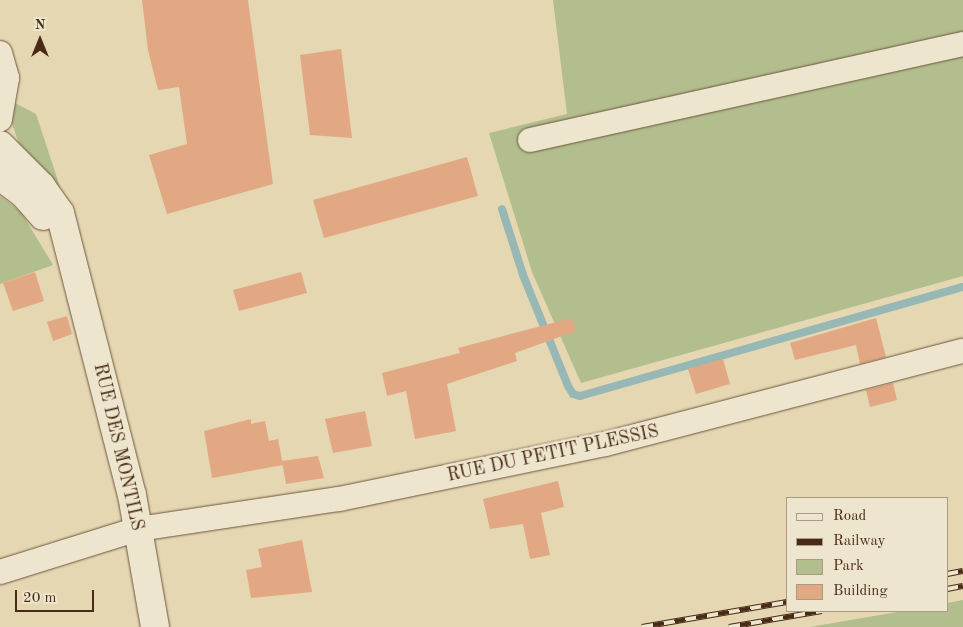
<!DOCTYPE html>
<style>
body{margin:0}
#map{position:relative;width:963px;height:627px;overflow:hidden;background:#e4d7b2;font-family:"Old Standard TT",serif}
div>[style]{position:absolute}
.green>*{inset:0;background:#b2be8d}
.stream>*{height:8px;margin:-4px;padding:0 4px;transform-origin:4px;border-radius:4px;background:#97b8b4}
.building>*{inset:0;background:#e2a883}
.roads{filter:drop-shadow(0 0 1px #6f553e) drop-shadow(0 0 1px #6f553e)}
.street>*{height:24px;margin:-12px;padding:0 12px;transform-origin:12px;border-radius:12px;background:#ede5cd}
.secondary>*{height:28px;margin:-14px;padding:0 14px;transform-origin:14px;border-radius:14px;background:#ede5cd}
.rail>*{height:5.5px;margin-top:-2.75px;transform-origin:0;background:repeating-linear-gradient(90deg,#ede5cd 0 11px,#482a17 0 22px);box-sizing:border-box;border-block:1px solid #482a17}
span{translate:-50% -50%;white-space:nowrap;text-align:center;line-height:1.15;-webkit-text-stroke:5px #ede5cd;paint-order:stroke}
.street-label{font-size:18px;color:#482a17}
.legend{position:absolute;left:786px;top:497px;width:162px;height:115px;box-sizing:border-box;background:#ede5cd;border:1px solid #ab9a84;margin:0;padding:6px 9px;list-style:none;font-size:15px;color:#482a17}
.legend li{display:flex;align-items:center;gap:10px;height:25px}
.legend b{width:25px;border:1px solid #ab9a84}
.north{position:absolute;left:15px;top:15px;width:50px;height:50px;-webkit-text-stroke:4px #ede5cd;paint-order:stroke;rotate:0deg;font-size:14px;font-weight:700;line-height:20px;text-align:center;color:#482a17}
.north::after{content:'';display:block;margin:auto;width:18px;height:22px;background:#482a17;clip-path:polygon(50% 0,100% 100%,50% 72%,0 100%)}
.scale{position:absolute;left:15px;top:590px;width:79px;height:22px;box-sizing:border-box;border:2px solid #482a17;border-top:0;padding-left:6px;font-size:15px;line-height:18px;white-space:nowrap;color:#482a17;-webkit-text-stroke:4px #ede5cd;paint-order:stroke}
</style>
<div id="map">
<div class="green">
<i style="clip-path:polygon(553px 0,963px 0,963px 276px,581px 383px,532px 272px,489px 133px,567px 114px)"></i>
<i style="clip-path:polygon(15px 103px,36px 114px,66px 205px,20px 146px,12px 124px)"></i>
<i style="clip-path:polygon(0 196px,21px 212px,53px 265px,0 284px)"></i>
<i style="clip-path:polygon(963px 600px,963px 627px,810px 627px,903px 611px,947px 611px,947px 603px)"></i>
</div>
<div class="stream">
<i style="left:502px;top:209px;width:69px;rotate:72.3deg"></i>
<i style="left:523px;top:275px;width:120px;rotate:67.9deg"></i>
<i style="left:568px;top:386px;width:9px;rotate:58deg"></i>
<i style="left:573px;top:394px;width:7px;rotate:16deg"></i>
<i style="left:580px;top:396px;width:398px;rotate:-15.9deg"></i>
</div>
<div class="building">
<i style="clip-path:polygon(142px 0,248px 0,273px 184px,167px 214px,149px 155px,187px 144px,179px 87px,158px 90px,148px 50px)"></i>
<i style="clip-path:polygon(341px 49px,352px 138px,310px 135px,300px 55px)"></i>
<i style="clip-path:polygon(467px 157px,478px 196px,324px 238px,313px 200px)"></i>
<i style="clip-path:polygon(35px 272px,44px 301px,13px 311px,3px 283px)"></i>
<i style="clip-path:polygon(301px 272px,307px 293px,239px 311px,233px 290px)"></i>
<i style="clip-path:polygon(67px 316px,72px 334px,53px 341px,47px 322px)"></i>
<i style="clip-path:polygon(572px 318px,576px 331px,515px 353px,517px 361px,447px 384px,456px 431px,415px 439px,406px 391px,387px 396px,382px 373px,460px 353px,458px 348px)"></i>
<i style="clip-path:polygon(876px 318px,886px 357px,860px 364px,856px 345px,795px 360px,790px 343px)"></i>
<i style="clip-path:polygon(723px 359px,730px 384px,696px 394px,688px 369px)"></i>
<i style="clip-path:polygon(893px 383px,897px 400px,870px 407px,866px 390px)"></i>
<i style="clip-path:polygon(365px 411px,372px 446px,333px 453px,325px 419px)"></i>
<i style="clip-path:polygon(251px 419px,251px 424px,265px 421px,269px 441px,278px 439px,283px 465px,212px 478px,204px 431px)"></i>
<i style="clip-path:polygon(318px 456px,324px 478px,286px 484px,282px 461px)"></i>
<i style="clip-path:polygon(558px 481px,564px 507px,541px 513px,550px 555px,530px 559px,523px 524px,490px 529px,483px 499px)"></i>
<i style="clip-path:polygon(302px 540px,312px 592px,251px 598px,246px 570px,262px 567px,258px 549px)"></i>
</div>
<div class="roads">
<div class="street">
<i style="left:0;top:53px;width:26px;rotate:74deg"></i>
<i style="left:7px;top:78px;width:42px;rotate:99.7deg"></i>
<i style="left:530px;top:140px;width:444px;rotate:-12.5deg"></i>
<i style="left:0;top:572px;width:145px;rotate:-17.3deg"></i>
<i style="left:138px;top:529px;width:203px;rotate:-8.5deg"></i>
<i style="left:339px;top:499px;width:272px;rotate:-11.7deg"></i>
<i style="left:605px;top:444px;width:370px;rotate:-14.6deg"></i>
</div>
<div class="secondary">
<i style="left:0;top:145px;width:58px;rotate:45deg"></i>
<i style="left:41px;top:186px;width:33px;rotate:55deg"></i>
<i style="left:60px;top:213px;width:291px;rotate:75.7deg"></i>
<i style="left:132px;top:495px;width:134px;rotate:80.1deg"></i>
<i style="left:0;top:176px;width:30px;rotate:37deg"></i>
<i style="left:24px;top:194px;width:29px;rotate:49deg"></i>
</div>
</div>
<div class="rail">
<i style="left:947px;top:574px;width:16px;rotate:-11deg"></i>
<i style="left:947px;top:589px;width:16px;rotate:-11deg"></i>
<i style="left:642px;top:627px;width:147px;rotate:-9.8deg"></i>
<i style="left:729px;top:627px;width:94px;rotate:-9.8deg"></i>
</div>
<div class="street-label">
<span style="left:118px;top:447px;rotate:77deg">RUE DES MONTILS</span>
<span style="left:553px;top:454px;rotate:-12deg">RUE DU PETIT PLESSIS</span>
</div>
<ul class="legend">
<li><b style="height:6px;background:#ede5cd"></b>Road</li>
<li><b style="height:6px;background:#482a17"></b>Railway</li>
<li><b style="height:14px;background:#b2be8d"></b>Park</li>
<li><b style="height:14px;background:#e2a883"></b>Building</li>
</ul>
<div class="north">N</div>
<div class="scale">20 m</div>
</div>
